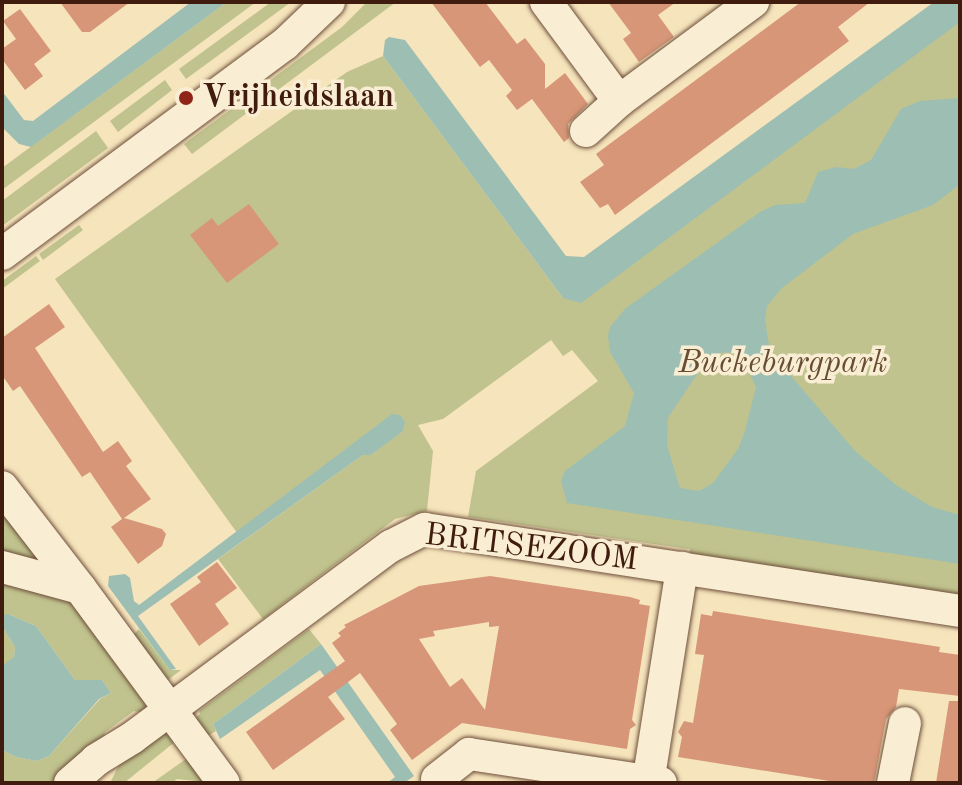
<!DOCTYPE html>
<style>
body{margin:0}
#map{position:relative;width:962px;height:785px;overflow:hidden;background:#f6e4bc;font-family:"Old Standard TT",serif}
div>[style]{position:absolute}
.green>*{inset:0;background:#c0c38e}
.water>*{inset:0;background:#9dbeb2}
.building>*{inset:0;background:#d79678}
.roads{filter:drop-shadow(0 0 2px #6d4e3a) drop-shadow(0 0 2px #6d4e3a)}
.minor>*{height:32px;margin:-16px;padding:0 16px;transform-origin:16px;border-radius:16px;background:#f9edd3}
.dots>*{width:22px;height:22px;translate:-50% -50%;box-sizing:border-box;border:4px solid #f9edd3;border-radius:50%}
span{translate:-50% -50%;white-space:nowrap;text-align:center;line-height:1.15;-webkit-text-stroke:7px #f9edd3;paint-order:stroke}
.poi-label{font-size:32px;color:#3f1c0e;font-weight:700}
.left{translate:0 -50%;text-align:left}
.park-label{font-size:32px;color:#664e34;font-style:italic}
.street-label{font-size:32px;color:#3f1c0e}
.frame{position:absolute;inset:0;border:4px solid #3f1c0e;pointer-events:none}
</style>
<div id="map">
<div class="green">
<i style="clip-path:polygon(227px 2px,256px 2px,2px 190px,2px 168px)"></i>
<i style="clip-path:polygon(271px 2px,291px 2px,186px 79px,179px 69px)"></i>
<i style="clip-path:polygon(367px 2px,396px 2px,192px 154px,184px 144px,342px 27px)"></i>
<i style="clip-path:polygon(960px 9px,960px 596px,690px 553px,690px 549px,681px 548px,468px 517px,476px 471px,598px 381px,572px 350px,563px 356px,551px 340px,443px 419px,418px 425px,433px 451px,427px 511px,395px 519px,263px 619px,218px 559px,363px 455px,371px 455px,404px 429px,403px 428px,240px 537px,55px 279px,347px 72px,383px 56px,563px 298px)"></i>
<i style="clip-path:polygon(165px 80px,172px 90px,118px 132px,110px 121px)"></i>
<i style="clip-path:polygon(96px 131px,108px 148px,2px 226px,2px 201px)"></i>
<i style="clip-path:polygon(79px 225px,83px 230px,43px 260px,39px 254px)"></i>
<i style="clip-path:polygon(36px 256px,40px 261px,2px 289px,2px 281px)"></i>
<i style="clip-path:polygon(2px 504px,52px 568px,2px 557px)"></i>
<i style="clip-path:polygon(2px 577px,76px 604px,145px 691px,145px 713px,134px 711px,105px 732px,103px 745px,56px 783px,2px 783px,2px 750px,16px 757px,37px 761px,49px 756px,100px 699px,111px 693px,102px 680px,75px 680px,36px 626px,8px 614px,2px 618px)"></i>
<i style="clip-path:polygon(2px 626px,15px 647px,14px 657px,7px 666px,2px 666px)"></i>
<i style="clip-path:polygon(139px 629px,170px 670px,181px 670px,164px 683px,130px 638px)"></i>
<i style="clip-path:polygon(309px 629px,321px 644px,213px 724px,216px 731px,204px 738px,192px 721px,200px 714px,199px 711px)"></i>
<i style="clip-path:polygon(158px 732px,176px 738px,176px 741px,124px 783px,110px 783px,119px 765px)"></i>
<i style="clip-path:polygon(193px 754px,214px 783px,177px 779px,172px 783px,152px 783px)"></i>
</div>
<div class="water">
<i style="clip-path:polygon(191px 2px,227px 2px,31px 147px,19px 144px,2px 127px,2px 91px,24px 120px,33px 121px)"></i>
<i style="clip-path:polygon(934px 2px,960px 2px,960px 22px,581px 303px,563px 298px,383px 56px,385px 40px,389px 37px,405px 40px,566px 256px,584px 257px)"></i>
<i style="clip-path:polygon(evenodd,960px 98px,958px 186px,933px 205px,853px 234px,782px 288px,767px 306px,765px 320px,770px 351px,855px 451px,896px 485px,932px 507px,960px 515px,960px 564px,567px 503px,561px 481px,565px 471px,625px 426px,634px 393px,610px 352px,608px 336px,610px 327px,626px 308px,760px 212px,775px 205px,805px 203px,818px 172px,836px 167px,854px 169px,871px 160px,901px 109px,920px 101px,960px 98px,724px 352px,738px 354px,743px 360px,756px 387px,745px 431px,738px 449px,713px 483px,699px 491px,680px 488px,667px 445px,668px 418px,706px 361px,724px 352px)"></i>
<i style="clip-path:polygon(392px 414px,400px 415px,405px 422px,403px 431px,371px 455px,363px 455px,138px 616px,176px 669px,170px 670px,108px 586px,109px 576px,125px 574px,130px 578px,134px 601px,139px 605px)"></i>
<i style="clip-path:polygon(8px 614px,36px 626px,75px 680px,102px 680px,111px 693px,99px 699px,49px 756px,37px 761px,16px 757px,2px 750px,2px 666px,14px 657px,15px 647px,2px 626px,3px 615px)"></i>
<i style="clip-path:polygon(321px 644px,414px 776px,404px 783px,387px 783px,395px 777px,320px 670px,220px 739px,213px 724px)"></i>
</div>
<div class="building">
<i style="clip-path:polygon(60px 2px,130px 2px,90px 32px,82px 32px)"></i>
<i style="clip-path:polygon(431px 2px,485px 2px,517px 44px,525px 38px,545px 64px,545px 89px,565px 73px,588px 104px,568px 124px,569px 138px,564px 142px,532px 99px,517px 110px,506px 96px,512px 90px,489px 60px,480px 67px)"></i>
<i style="clip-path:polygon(608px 2px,676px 2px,658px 15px,674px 37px,639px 62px,623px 39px,631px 33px)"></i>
<i style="clip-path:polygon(801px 2px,870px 2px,838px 27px,849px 41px,615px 215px,608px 204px,600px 208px,580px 182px,604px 165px,596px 154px)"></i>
<i style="clip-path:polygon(20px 9px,51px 51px,34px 64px,43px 76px,25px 90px,2px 59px,2px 49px,16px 39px,3px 21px)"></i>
<i style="clip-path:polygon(249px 204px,279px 244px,227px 283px,190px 235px,212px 218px,218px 226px)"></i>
<i style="clip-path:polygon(49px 304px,65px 327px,35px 348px,103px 452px,118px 441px,132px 461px,126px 466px,151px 499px,124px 518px,162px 529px,166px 534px,162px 546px,138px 564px,111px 527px,122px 519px,90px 472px,82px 477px,20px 386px,13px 391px,2px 375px,2px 338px)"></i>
<i style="clip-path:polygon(217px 562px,237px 588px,215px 604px,229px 624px,199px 646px,170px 604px,201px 582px,197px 577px)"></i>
<i style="clip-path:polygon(evenodd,490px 576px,630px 597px,640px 600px,639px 604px,650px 606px,632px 720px,636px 725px,630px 729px,627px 749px,462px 723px,412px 760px,390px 730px,397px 724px,360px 673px,328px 697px,345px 719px,273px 770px,246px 732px,345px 661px,332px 643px,341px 636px,338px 633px,346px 627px,344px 625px,419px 586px,490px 576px,489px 622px,489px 627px,499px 626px,485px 710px,462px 678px,450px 687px,419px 639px,435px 636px,433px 631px,489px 622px)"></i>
<i style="clip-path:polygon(713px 611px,940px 647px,939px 652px,960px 655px,960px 696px,899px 689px,896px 707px,886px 719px,874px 783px,842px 783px,678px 757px,682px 737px,678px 732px,684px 721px,693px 723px,704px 655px,695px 654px,701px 614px,712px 616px)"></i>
<i style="clip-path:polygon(949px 701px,960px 701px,960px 783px,936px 783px)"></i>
</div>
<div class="roads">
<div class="minor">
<i style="left:546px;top:2px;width:123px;rotate:53.6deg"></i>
<i style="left:619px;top:101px;width:167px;rotate:-36.5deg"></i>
<i style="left:586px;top:131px;width:45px;rotate:-42.3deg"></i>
<i style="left:2px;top:254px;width:352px;rotate:-36.6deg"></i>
<i style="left:285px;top:44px;width:61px;rotate:-43.7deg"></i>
<i style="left:2px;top:487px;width:128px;rotate:52.3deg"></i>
<i style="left:80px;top:588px;width:81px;rotate:-164.9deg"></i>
<i style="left:80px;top:588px;width:242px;rotate:53.6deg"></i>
<i style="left:437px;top:779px;width:41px;rotate:-38deg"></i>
<i style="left:469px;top:754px;width:194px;rotate:8.6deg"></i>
<i style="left:70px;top:783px;width:35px;rotate:-41deg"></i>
<i style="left:96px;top:760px;width:42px;rotate:-31.4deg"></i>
<i style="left:132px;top:738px;width:322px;rotate:-36.6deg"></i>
<i style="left:391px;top:546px;width:38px;rotate:-27deg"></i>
<i style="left:425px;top:529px;width:541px;rotate:8.71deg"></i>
<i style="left:648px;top:783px;width:218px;rotate:-81deg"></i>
<i style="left:893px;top:783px;width:61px;rotate:-78.7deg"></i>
</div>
</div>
<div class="dots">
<i style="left:186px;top:98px;background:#8f2418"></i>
</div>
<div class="poi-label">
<span class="left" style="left:202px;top:98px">Vrijheidslaan</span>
</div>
<div class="park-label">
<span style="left:783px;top:364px">Buckeburgpark</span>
</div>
<div class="street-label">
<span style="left:531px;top:549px;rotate:7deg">BRITSEZOOM</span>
</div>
<div class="frame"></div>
</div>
